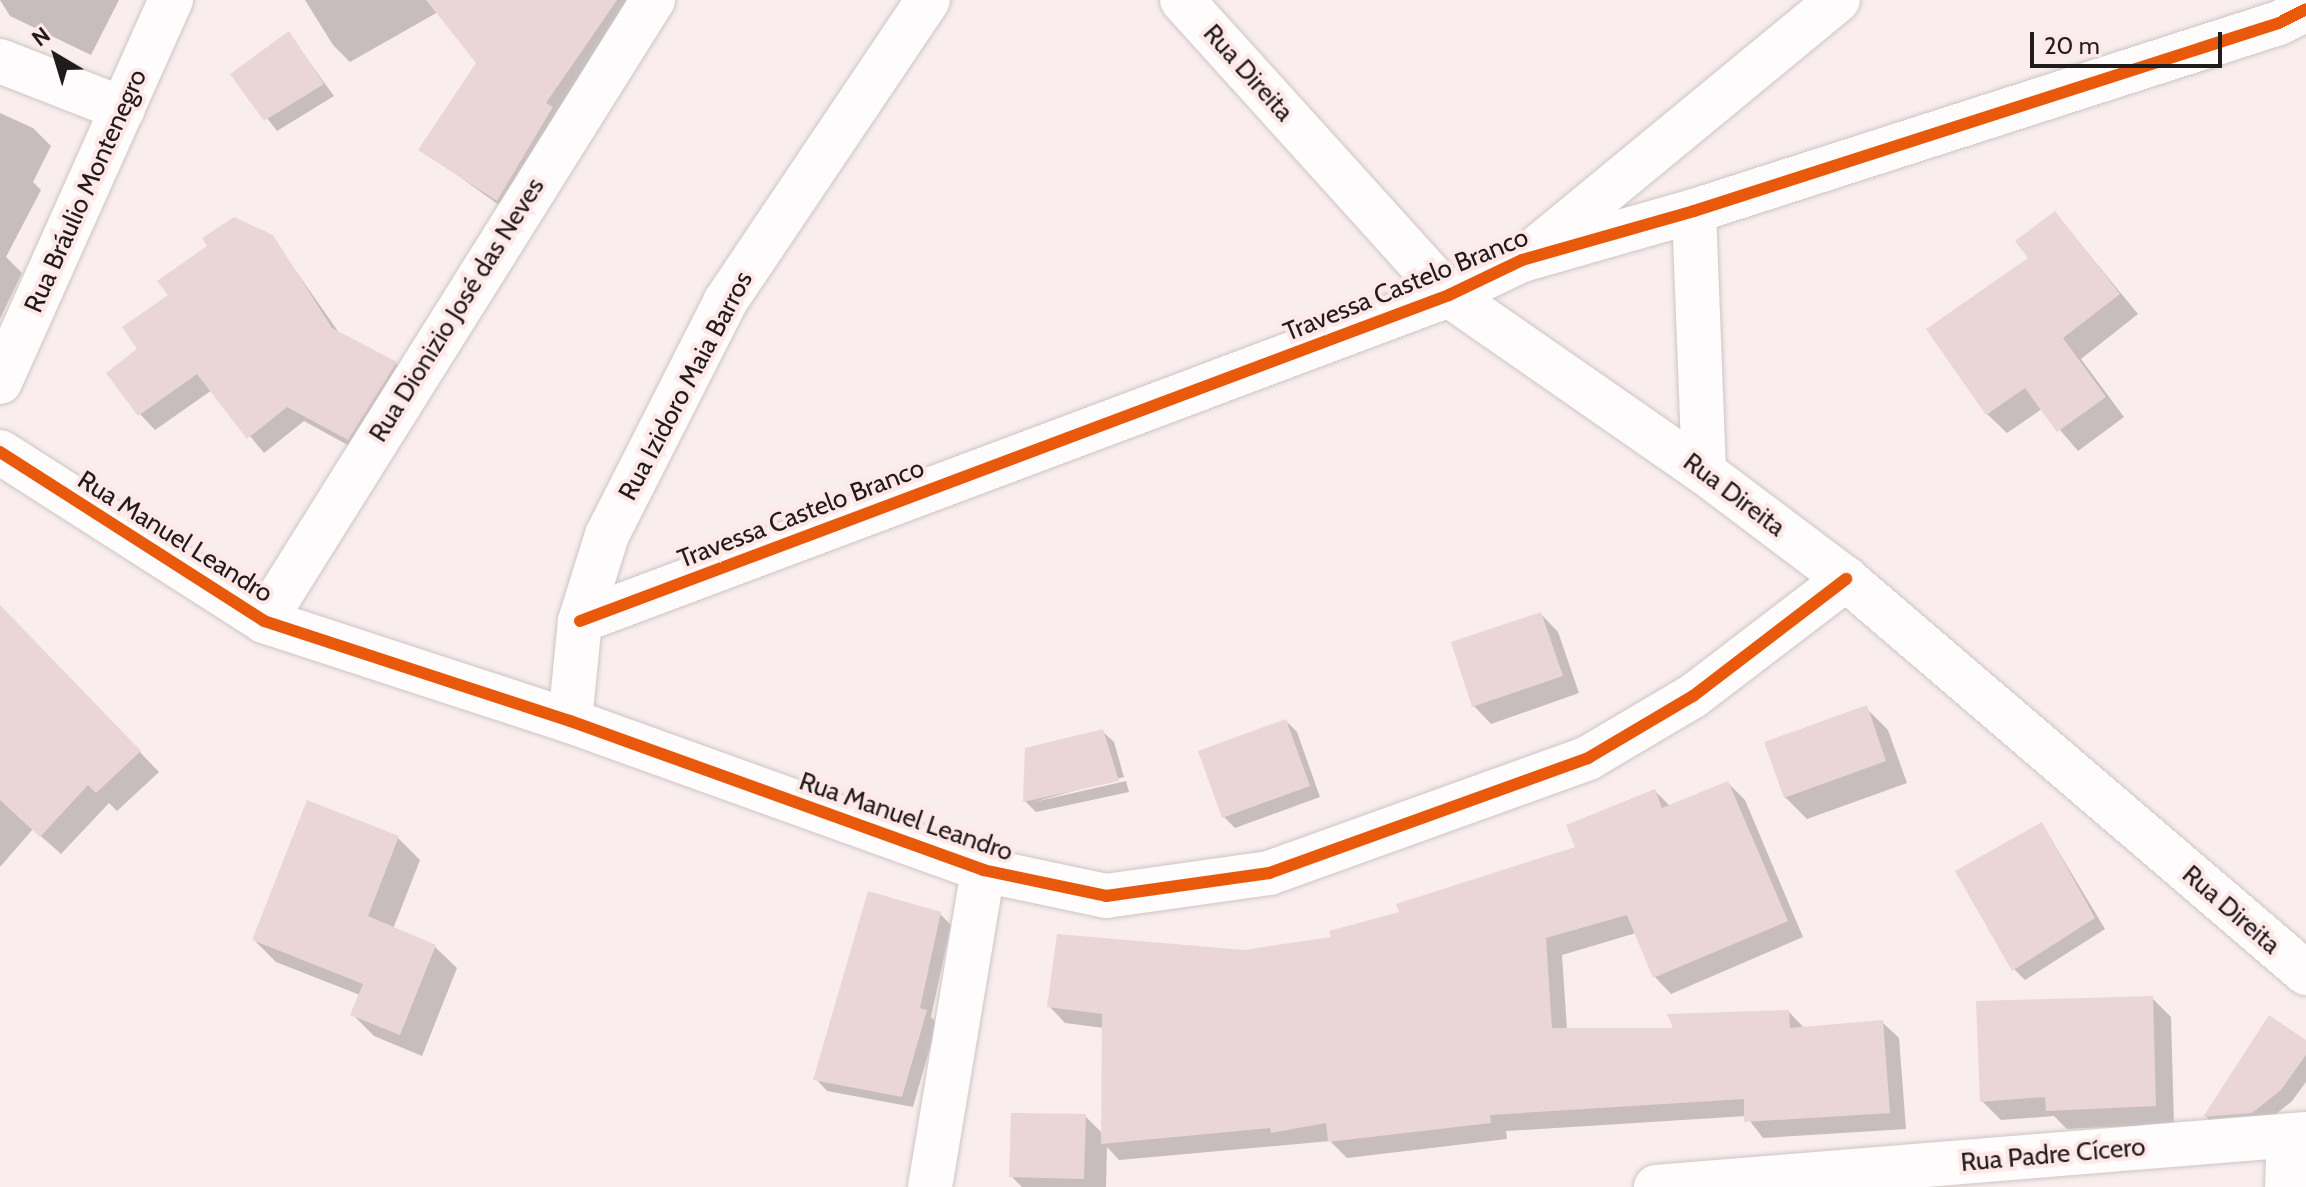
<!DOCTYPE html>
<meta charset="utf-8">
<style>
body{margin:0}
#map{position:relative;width:2306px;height:1187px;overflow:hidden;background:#f9eded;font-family:Cabin,sans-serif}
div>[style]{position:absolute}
.shadow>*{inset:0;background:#0003}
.building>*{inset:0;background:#ebd6d7}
.roads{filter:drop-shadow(0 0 2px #cec5c5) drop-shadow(0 0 2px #cec5c5)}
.minor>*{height:44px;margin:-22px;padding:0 22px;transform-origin:22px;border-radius:22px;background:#fefcfc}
.cycleway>*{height:12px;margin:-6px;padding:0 6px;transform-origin:6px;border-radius:6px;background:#e8590c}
span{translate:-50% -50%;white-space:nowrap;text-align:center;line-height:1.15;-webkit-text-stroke:8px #fee8e8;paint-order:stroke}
.street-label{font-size:26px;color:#221b1b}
.north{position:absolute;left:16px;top:16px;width:80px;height:80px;-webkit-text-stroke:6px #fee8e8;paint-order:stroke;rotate:322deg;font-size:22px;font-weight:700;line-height:32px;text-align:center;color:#221b1b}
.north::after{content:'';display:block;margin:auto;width:28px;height:36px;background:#221b1b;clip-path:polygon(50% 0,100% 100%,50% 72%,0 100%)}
.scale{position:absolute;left:2030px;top:32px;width:192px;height:36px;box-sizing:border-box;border:4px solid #221b1b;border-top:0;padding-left:10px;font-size:24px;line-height:28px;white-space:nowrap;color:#221b1b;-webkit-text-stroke:6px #fee8e8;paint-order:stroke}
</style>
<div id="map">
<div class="shadow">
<i style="clip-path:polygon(0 0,119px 0,91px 55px,10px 16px)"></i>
<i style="clip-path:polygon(305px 0,652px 0,514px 216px,421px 149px,478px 63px,438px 12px,350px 62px,333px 45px)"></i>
<i style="clip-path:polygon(289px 34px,334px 96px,277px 131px,242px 86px)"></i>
<i style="clip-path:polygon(0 113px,33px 128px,51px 146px,33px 182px,41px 190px,6px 257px,22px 273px,0 319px)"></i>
<i style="clip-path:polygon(2055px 213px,2138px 314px,2081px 359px,2124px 417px,2078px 451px,2042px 409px,2007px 433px,1987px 414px,2031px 259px)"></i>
<i style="clip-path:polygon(272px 237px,340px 334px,396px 363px,411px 379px,364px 454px,304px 421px,264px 453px,212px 390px,155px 430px,140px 414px)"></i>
<i style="clip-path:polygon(1541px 614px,1558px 632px,1579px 693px,1491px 724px,1474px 706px)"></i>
<i style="clip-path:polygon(41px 649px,159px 772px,117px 811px,109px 803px,61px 854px,33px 829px,0 867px,0 651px)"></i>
<i style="clip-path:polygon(1866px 708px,1888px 730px,1907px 783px,1807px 819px,1785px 797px)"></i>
<i style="clip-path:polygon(1286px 721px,1297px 732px,1320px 797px,1235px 828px,1224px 817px)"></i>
<i style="clip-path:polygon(1102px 731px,1114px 742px,1124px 777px,1034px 802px,1126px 781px,1129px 792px,1036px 812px,1025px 801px)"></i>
<i style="clip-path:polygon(1728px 783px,1745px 800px,1803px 937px,1671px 994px,1655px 977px,1636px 933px,1562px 955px,1567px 1030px,1676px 1030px,1789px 1012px,1805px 1029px,1882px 1022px,1899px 1038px,1906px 1129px,1763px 1138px,1746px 1116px,1506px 1131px,1507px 1139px,1347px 1158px,1330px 1141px,1119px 1160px,1107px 1147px,1106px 1187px,1022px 1187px,1011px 1176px,1085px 1116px,1103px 1134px,1104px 1028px,1065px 1023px,1049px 1006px,1244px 952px,1333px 939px,1578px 849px,1655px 791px,1671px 807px)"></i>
<i style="clip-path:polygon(2042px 824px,2105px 929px,2025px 980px,2014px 969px)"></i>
<i style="clip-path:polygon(398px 838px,420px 860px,393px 929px,435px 947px,457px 968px,422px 1056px,374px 1036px,352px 1014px,360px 995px,276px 962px,254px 940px)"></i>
<i style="clip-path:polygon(940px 914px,951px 925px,931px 1017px,937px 1023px,913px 1107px,827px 1091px,816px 1079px)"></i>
<i style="clip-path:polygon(2152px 998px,2171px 1017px,2174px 1124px,2067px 1129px,2054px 1116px,2001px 1120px,1982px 1101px)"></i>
<i style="clip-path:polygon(2270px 1018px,2306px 1043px,2306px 1082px,2292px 1101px,2264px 1124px,2216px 1128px,2206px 1117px)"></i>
</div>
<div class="building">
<i style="clip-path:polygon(426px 0,617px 0,546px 103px,553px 107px,497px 201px,418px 150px,476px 63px)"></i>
<i style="clip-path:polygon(289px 31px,324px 84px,264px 121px,230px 74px)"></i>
<i style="clip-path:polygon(2055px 211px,2120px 294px,2063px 338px,2106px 397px,2057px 432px,2025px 388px,1986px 415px,1926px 329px,2028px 258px,2015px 241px)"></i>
<i style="clip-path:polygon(234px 217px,273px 235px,332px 328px,397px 362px,348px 440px,287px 407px,247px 439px,197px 374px,138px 416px,106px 373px,137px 349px,122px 327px,168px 295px,157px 281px,207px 246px,202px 238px)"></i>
<i style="clip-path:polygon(0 605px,141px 751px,96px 793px,88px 785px,40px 837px,0 800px)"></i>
<i style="clip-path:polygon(1541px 612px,1563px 676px,1472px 707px,1451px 642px)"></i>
<i style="clip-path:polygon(1867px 705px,1886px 761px,1784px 798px,1764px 742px)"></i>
<i style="clip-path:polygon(1286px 719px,1310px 786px,1222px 818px,1198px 751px)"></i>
<i style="clip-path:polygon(1103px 729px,1119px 781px,1023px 802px,1025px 748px)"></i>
<i style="clip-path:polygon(1728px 781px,1788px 921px,1653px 978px,1627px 915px,1546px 938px,1552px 1028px,1673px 1028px,1667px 1014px,1789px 1010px,1790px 1028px,1883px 1020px,1890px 1113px,1744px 1122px,1744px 1099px,1490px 1115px,1491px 1123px,1328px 1142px,1326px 1123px,1271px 1133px,1270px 1128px,1101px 1144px,1102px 1014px,1047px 1007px,1057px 934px,1244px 950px,1331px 937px,1329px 931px,1399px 912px,1396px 904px,1575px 847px,1566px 825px,1655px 789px,1662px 808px)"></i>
<i style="clip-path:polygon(307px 800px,399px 836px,368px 916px,436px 945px,400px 1035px,350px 1015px,363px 984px,252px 940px)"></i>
<i style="clip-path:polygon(2042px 822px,2095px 918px,2012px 971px,1955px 871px)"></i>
<i style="clip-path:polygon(868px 891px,941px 912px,920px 1008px,927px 1010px,902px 1097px,813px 1080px)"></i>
<i style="clip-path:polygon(2153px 996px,2156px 1106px,2046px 1111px,2045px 1097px,1980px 1102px,1976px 1001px)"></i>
<i style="clip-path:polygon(2269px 1015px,2306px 1040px,2306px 1055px,2281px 1090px,2252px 1113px,2203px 1117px)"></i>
<i style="clip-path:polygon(1011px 1113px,1086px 1114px,1084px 1179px,1009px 1177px)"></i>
</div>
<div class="roads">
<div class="minor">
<i style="left:1182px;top:0;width:398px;rotate:47.9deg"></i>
<i style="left:1449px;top:295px;width:310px;rotate:34.8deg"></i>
<i style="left:1704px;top:472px;width:178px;rotate:37deg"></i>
<i style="left:1846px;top:579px;width:606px;rotate:40.58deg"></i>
<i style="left:0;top:61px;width:132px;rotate:21.3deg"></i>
<i style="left:1694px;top:211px;width:261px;rotate:87.8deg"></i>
<i style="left:1537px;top:248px;width:390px;rotate:-39.5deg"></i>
<i style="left:0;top:382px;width:419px;rotate:-65.9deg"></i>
<i style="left:0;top:452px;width:313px;rotate:32.6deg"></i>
<i style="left:264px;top:621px;width:322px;rotate:18.1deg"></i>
<i style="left:570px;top:721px;width:439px;rotate:19.8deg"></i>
<i style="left:983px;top:870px;width:126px;rotate:11.9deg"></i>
<i style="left:1106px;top:896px;width:165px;rotate:-8deg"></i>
<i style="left:1269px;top:873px;width:339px;rotate:-19.8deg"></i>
<i style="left:1588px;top:758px;width:122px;rotate:-30.6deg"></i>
<i style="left:1693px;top:696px;width:193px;rotate:-37.4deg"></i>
<i style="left:264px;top:621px;width:733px;rotate:-57.94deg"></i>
<i style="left:580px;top:621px;width:928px;rotate:-20.56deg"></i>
<i style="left:1449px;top:295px;width:81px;rotate:-25.6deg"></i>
<i style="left:1522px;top:260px;width:179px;rotate:-15.9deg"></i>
<i style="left:1694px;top:211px;width:614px;rotate:-17.82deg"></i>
<i style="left:2279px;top:23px;width:30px;rotate:-27deg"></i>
<i style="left:570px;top:721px;width:100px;rotate:-84.3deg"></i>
<i style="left:580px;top:621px;width:90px;rotate:-72.6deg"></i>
<i style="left:607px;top:535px;width:261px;rotate:-63.1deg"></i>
<i style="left:725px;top:302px;width:364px;rotate:-56.1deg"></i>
<i style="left:930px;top:1187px;width:321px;rotate:-80.5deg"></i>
<i style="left:1656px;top:1187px;width:652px;rotate:-4.66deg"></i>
<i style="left:2287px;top:1187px;width:51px;rotate:-87.8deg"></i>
</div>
</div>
<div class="cycleway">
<i style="left:0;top:452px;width:313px;rotate:32.6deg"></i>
<i style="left:264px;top:621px;width:322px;rotate:18.1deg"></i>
<i style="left:570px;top:721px;width:439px;rotate:19.8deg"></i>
<i style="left:983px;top:870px;width:126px;rotate:11.9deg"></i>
<i style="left:1106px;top:896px;width:165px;rotate:-8deg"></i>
<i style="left:1269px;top:873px;width:339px;rotate:-19.8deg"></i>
<i style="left:1588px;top:758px;width:122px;rotate:-30.6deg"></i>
<i style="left:1693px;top:696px;width:193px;rotate:-37.4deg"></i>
<i style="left:580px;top:621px;width:928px;rotate:-20.56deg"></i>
<i style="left:1449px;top:295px;width:81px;rotate:-25.6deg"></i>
<i style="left:1522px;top:260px;width:179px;rotate:-15.9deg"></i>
<i style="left:1694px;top:211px;width:614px;rotate:-17.82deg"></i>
<i style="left:2279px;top:23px;width:30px;rotate:-27deg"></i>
</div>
<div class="street-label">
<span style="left:1248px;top:73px;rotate:48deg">Rua Direita</span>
<span style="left:86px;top:191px;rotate:-66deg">Rua Bráulio Montenegro</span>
<span style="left:1406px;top:285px;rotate:-22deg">Travessa Castelo Branco</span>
<span style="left:457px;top:310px;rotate:-58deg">Rua Dionizio José das Neves</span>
<span style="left:686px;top:386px;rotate:-62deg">Rua Izidoro Maia Barros</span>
<span style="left:1734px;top:495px;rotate:37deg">Rua Direita</span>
<span style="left:801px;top:514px;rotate:-21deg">Travessa Castelo Branco</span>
<span style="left:175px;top:537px;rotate:32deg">Rua Manuel Leandro</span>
<span style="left:906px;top:817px;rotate:19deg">Rua Manuel Leandro</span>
<span style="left:2231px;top:910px;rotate:41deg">Rua Direita</span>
<span style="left:2053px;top:1155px;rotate:-5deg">Rua Padre Cícero</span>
</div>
<div class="north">N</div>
<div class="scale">20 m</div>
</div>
